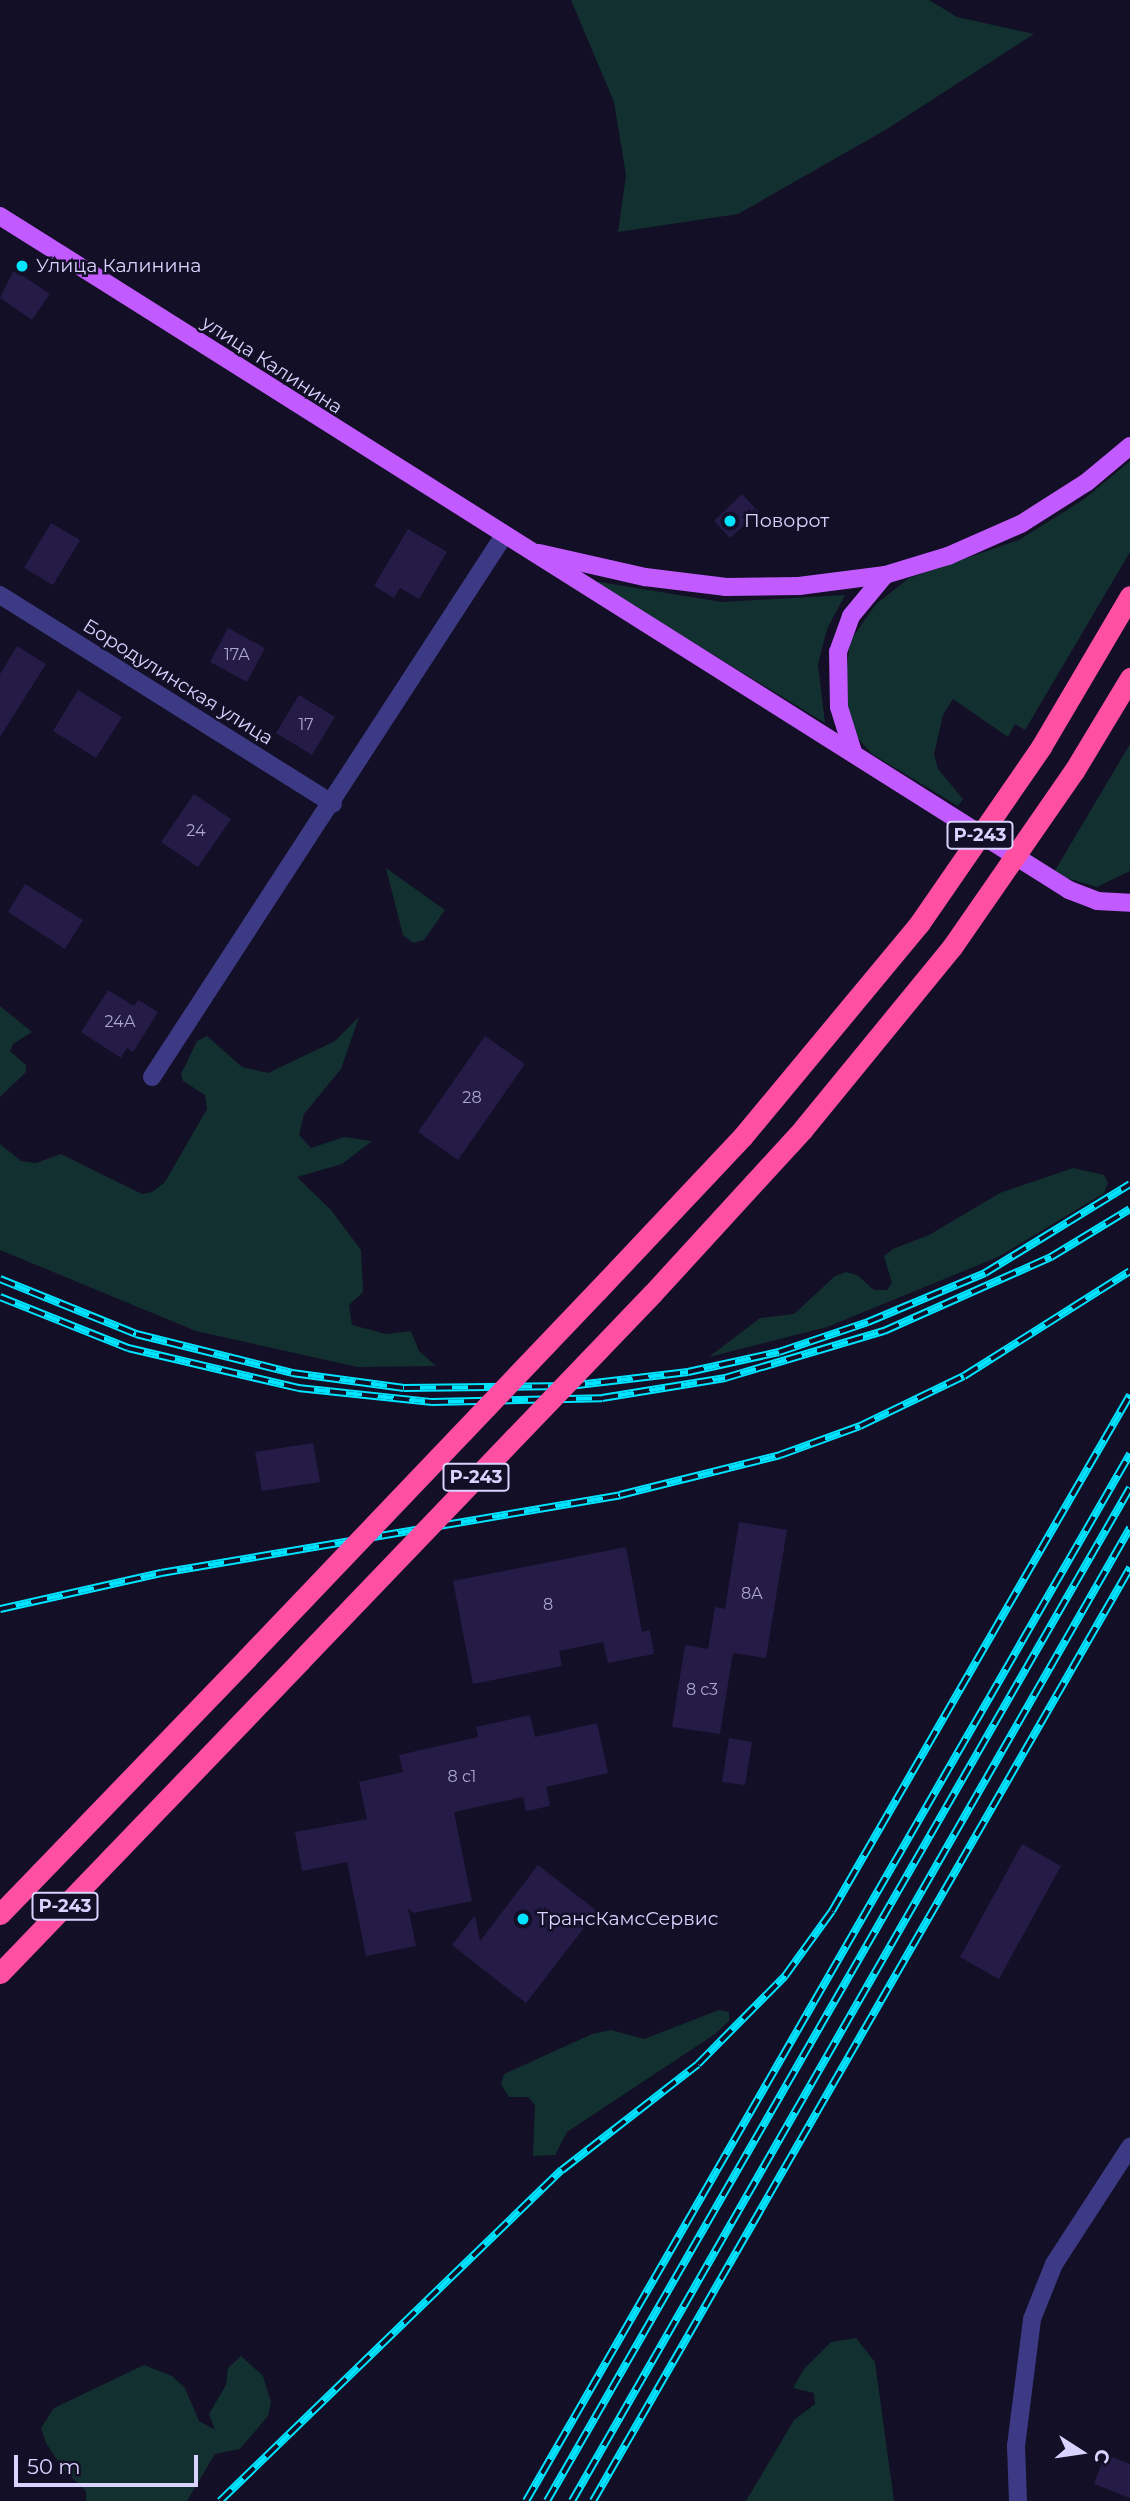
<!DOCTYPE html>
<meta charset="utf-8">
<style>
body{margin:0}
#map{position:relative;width:1130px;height:2501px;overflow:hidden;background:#130f26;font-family:Montserrat,sans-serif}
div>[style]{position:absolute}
.green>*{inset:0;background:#12302f}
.building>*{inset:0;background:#241b47}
.minor>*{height:18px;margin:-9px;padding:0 9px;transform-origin:9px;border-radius:9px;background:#3d3a85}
.major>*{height:18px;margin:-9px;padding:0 9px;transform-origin:9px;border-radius:9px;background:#c25bff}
.highway>*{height:21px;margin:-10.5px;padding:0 10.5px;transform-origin:10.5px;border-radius:10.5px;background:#ff4fa3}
.rail>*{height:8px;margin-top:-4px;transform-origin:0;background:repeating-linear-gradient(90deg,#130f26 0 16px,#00e5ff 0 32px);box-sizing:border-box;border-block:2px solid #00e5ff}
.highway-bridge>*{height:21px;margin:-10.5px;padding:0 10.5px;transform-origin:10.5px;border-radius:10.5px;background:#ff4fa3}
.dots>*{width:19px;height:19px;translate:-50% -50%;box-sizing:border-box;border:4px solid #130f26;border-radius:50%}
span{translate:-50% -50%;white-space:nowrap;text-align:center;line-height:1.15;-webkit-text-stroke:5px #130f26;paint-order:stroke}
.number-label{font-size:16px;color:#aca6d1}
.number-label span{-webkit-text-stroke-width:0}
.shield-label span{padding:2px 5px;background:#130f26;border:2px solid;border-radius:5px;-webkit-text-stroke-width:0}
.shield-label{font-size:18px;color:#d9d4ff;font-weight:700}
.poi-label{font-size:19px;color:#d9d4ff}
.left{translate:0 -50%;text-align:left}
.street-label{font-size:19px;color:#d9d4ff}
.north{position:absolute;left:1046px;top:2417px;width:70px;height:70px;-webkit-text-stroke:5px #130f26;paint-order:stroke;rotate:102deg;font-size:19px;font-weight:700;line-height:28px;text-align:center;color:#d9d4ff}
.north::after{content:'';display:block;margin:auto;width:24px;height:32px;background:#d9d4ff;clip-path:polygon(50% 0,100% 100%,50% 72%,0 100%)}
.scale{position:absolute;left:14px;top:2455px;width:184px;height:32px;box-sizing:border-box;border:4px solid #d9d4ff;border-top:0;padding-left:9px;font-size:21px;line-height:24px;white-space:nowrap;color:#d9d4ff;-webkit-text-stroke:5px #130f26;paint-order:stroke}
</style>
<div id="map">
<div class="green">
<i style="clip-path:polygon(929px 0,957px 17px,1034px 34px,887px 129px,738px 214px,618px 232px,626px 175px,614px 102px,571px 0)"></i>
<i style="clip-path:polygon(1130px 461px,1130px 552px,1025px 730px,1015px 724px,1008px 737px,953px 699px,943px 715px,934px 754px,938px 769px,963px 799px,958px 806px,872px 754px,857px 737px,843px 704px,850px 641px,876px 604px,909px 578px,1019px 540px,1083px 500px)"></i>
<i style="clip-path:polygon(593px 581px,722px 602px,845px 595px,827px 629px,818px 664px,825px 723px)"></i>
<i style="clip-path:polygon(1130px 744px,1130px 871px,1097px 887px,1053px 874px)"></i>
<i style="clip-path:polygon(386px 868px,445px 910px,424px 940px,413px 943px,403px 935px)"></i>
<i style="clip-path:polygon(0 1006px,32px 1032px,13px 1044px,10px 1051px,26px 1065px,26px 1072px,0 1097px)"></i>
<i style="clip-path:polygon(359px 1017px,341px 1069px,304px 1114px,299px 1135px,311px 1148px,344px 1137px,372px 1141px,342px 1164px,297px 1177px,331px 1210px,361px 1250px,363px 1292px,349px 1305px,352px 1325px,386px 1334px,411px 1331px,419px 1351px,436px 1366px,358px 1367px,196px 1331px,0 1250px,0 1144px,21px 1161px,36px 1163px,61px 1154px,142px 1194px,152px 1192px,165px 1182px,207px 1109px,205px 1095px,183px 1081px,181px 1074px,197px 1041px,207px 1036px,242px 1067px,268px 1073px,335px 1041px)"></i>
<i style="clip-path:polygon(1073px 1168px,1104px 1175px,1108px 1183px,1104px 1193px,998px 1257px,827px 1327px,709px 1357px,760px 1318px,794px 1314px,835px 1276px,846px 1272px,857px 1275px,874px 1290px,887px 1290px,892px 1283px,884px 1256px,893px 1249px,929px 1235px,1000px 1193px)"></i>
<i style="clip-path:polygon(719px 2010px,729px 2012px,729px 2021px,715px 2034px,567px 2132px,555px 2155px,533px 2156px,535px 2105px,528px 2097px,509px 2097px,501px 2084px,504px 2074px,592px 2034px,611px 2030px,644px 2039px)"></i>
<i style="clip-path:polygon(856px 2338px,875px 2362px,894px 2501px,746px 2501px,794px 2420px,815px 2404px,814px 2393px,793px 2388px,804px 2369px,831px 2342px)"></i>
<i style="clip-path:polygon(241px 2356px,263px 2376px,271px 2402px,268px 2416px,240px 2449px,215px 2454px,187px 2501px,86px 2501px,86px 2491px,63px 2469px,46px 2443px,41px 2428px,54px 2408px,144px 2365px,172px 2376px,185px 2388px,199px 2421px,215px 2430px,209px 2414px,226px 2385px,228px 2368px)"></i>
</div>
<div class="building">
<i style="clip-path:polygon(14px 270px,50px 294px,32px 320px,0 298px)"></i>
<i style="clip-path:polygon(742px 494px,759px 512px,730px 538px,714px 521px)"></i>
<i style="clip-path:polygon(51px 523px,80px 540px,53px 585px,24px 568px)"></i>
<i style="clip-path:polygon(408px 529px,447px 552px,419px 599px,400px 588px,394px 598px,374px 586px)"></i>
<i style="clip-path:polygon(228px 628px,265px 648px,247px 682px,210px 662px)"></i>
<i style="clip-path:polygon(17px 646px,46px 664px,0 737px,0 674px)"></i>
<i style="clip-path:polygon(78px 690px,122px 717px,96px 758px,53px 731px)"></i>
<i style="clip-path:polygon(299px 695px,335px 717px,312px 755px,276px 733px)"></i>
<i style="clip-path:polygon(194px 794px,231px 819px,198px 867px,161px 842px)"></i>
<i style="clip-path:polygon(25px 884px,83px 920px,65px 949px,8px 912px)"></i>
<i style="clip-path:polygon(108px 990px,134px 1006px,138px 1000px,158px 1012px,133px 1052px,127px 1048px,121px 1058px,81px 1032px)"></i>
<i style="clip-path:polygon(485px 1036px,525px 1064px,458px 1160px,418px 1132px)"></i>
<i style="clip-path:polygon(313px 1443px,320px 1482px,262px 1491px,255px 1452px)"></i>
<i style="clip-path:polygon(739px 1522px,787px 1530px,766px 1658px,733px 1653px,720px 1734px,672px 1727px,685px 1645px,708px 1649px,715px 1607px,725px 1609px)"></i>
<i style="clip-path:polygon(626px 1547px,642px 1632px,650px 1630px,654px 1654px,608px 1663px,603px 1642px,559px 1651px,562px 1666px,473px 1684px,453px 1581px)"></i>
<i style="clip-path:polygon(530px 1715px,535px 1737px,597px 1723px,608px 1773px,546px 1787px,550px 1806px,526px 1811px,523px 1797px,454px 1812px,472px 1901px,413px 1913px,408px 1908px,416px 1946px,366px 1956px,347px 1862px,302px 1871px,295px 1832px,367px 1819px,359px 1782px,403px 1772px,399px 1755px,478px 1737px,476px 1727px)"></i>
<i style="clip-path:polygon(729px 1738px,752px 1742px,745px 1785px,722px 1782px)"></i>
<i style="clip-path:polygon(1022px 1844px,1061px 1866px,999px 1979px,960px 1957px)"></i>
<i style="clip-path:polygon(538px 1865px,597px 1911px,526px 2003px,452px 1945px,475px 1915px,480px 1941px)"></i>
<i style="clip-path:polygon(1105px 2454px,1130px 2464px,1130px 2498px,1094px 2484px)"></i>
</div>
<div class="minor">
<i style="left:0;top:595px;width:393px;rotate:32.1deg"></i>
<i style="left:152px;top:1077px;width:644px;rotate:-56.98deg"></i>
<i style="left:1018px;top:2501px;width:55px;rotate:-92.1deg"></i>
<i style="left:1016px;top:2446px;width:128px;rotate:-82.8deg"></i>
<i style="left:1032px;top:2319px;width:59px;rotate:-68.2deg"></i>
<i style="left:1054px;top:2264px;width:140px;rotate:-57deg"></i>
</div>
<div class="major">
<i style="left:0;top:216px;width:1264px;rotate:32.23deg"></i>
<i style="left:1069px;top:890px;width:30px;rotate:21deg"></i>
<i style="left:1097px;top:901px;width:33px;rotate:3deg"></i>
<i style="left:539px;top:553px;width:109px;rotate:12.8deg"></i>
<i style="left:645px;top:577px;width:82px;rotate:7deg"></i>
<i style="left:726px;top:587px;width:73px;rotate:-0.8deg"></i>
<i style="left:799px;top:586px;width:87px;rotate:-7.3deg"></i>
<i style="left:885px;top:575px;width:66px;rotate:-16.8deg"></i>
<i style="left:948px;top:556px;width:80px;rotate:-23.7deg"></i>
<i style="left:1021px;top:524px;width:78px;rotate:-32.5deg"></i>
<i style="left:1087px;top:482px;width:56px;rotate:-39.9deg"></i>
<i style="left:853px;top:752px;width:47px;rotate:-107.3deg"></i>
<i style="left:839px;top:707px;width:55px;rotate:-91deg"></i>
<i style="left:838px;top:652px;width:38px;rotate:-70deg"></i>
<i style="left:851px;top:616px;width:53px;rotate:-50.3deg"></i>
</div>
<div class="highway">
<i style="left:1041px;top:747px;width:175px;rotate:-59.5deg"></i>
<i style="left:1074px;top:771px;width:109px;rotate:-58.9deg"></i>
<i style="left:597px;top:1291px;width:213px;rotate:-46.7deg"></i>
<i style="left:743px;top:1136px;width:276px;rotate:-50.3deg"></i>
<i style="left:652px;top:1294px;width:224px;rotate:-47.5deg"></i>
<i style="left:803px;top:1129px;width:235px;rotate:-50.7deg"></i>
<i style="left:0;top:1914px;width:356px;rotate:-46deg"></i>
<i style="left:0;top:1973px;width:433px;rotate:-46.1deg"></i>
</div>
<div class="rail">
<i style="left:0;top:1279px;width:147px;rotate:22deg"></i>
<i style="left:136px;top:1334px;width:161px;rotate:14deg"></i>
<i style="left:292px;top:1373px;width:113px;rotate:7.6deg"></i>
<i style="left:404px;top:1388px;width:165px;rotate:-0.7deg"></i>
<i style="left:569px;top:1386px;width:120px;rotate:-6.7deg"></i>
<i style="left:688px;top:1372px;width:93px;rotate:-12.4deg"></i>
<i style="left:779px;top:1352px;width:94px;rotate:-18.6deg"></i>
<i style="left:868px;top:1322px;width:127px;rotate:-22.7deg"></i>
<i style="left:985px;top:1273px;width:170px;rotate:-31.5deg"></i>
<i style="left:0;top:1297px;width:138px;rotate:21.7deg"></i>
<i style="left:128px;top:1348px;width:175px;rotate:13.2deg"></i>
<i style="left:298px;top:1388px;width:135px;rotate:6deg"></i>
<i style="left:432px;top:1402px;width:170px;rotate:-1.3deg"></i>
<i style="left:602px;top:1398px;width:125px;rotate:-9.2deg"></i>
<i style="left:725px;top:1378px;width:166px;rotate:-16.5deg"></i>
<i style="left:884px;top:1331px;width:183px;rotate:-23.9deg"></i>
<i style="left:1051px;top:1257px;width:92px;rotate:-31.3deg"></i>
<i style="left:0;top:1609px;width:165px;rotate:-12.6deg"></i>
<i style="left:161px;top:1573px;width:466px;rotate:-9.6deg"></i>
<i style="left:620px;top:1495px;width:165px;rotate:-14deg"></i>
<i style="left:780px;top:1455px;width:85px;rotate:-19.9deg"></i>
<i style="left:860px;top:1426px;width:115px;rotate:-25.7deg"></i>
<i style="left:964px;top:1376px;width:196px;rotate:-32.3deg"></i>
<i style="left:220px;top:2501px;width:476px;rotate:-44.1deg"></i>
<i style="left:562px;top:2170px;width:172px;rotate:-37.9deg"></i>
<i style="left:698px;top:2064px;width:124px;rotate:-45.3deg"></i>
<i style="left:785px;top:1976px;width:80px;rotate:-54.1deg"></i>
<i style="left:832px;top:1911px;width:596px;rotate:-59.99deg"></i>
<i style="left:526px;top:2501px;width:1209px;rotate:-60.02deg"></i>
<i style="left:547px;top:2501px;width:1169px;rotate:-60.08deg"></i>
<i style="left:572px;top:2501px;width:1122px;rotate:-60.17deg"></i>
<i style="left:593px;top:2501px;width:1077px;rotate:-60.08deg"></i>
</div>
<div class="highway-bridge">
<i style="left:919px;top:924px;width:215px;rotate:-55.4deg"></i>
<i style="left:952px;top:947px;width:214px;rotate:-55.3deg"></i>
<i style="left:247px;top:1658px;width:507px;rotate:-46.36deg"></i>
<i style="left:300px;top:1661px;width:509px;rotate:-46.2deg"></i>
</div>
<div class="dots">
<i style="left:22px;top:266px;background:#00e5ff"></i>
<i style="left:730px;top:521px;background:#00e5ff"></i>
<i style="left:523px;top:1919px;background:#00e5ff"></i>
</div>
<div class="number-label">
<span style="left:237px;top:655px">17А</span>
<span style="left:306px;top:725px">17</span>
<span style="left:196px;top:831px">24</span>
<span style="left:120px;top:1022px">24А</span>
<span style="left:472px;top:1098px">28</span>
<span style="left:752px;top:1594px">8А</span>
<span style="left:548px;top:1605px">8</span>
<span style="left:702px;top:1690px">8 с3</span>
<span style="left:462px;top:1777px">8 с1</span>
</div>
<div class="shield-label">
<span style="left:980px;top:835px">Р-243</span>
<span style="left:476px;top:1477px">Р-243</span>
<span style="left:65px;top:1906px">Р-243</span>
</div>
<div class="poi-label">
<span class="left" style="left:36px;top:266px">Улица Калинина</span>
<span class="left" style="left:744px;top:521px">Поворот</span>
<span class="left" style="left:537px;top:1919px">ТрансКамсСервис</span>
</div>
<div class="street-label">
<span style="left:272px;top:365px;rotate:33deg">улица Калинина</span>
<span style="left:178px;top:682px;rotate:32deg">Бородулинская улица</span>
</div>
<div class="north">С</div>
<div class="scale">50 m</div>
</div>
